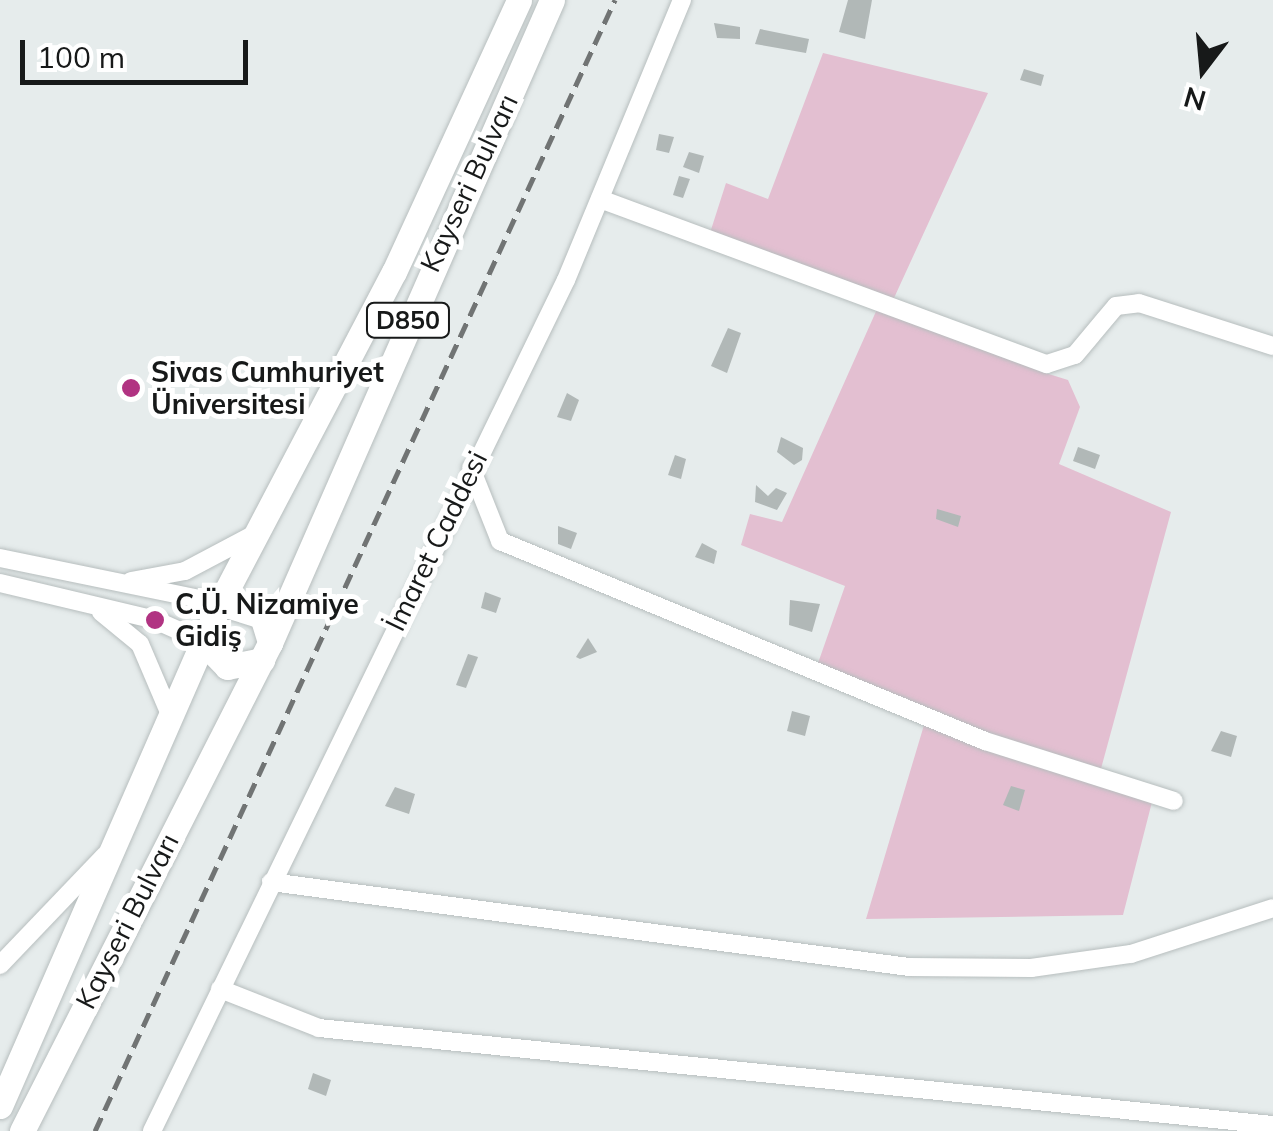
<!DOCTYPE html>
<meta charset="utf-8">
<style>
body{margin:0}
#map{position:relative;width:1273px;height:1131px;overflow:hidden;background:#e6ecec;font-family:Mulish,sans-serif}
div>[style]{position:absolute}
.green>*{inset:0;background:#e3bfd1}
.building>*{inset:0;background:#b1b8b7}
.roads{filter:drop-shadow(0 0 2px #b7bebe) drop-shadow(0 0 2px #b7bebe)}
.minor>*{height:18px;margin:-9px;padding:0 9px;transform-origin:9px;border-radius:9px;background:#fff}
.highway>*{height:25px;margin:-12.5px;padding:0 12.5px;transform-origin:12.5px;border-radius:12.5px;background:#fff}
.rail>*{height:5px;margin-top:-2.5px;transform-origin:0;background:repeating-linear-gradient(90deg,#717474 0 15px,transparent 0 23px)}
.dots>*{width:28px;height:28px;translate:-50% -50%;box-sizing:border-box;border:5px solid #fff;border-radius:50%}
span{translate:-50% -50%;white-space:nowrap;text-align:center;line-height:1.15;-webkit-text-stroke:10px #fff;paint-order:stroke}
.shield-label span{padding:2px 8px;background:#fff;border:2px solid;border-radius:8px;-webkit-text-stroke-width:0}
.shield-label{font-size:25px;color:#171919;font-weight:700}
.street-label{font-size:28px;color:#171919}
.poi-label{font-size:28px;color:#171919;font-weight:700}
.left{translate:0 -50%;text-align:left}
.north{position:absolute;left:1153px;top:20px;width:100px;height:100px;-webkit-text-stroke:8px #fff;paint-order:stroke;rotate:196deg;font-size:28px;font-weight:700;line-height:40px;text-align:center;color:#171919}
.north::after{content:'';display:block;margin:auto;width:35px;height:45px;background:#171919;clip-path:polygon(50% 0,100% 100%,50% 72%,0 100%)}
.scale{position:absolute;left:20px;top:40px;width:228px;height:45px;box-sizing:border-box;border:5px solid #171919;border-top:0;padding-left:12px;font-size:30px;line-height:35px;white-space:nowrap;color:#171919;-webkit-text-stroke:8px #fff;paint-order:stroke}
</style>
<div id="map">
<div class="green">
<i style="clip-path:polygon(823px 53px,988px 93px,894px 298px,1045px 357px,1039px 371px,1068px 380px,1080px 407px,1059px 464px,1171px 512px,1099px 776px,1152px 802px,1123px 915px,866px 919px,927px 715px,817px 666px,845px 586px,741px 545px,750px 514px,782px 522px,878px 307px,709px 236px,726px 183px,768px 199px)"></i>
</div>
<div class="building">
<i style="clip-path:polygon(848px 0,872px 0,865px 39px,839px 32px)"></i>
<i style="clip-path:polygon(714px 23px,740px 27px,740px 39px,717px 38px)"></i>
<i style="clip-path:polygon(760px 29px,809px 39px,806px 53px,755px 44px)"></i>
<i style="clip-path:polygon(1024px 69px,1044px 75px,1041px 86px,1020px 80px)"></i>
<i style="clip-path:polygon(659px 134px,674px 137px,669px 153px,656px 150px)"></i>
<i style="clip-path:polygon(689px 152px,704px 156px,699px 173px,683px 167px)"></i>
<i style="clip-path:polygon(679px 176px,690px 179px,683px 198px,673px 195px)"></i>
<i style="clip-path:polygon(728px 328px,741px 333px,727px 373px,711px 366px)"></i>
<i style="clip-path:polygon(567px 393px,579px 400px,571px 421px,557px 417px)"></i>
<i style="clip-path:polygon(781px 437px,803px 448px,802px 460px,794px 465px,777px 452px)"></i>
<i style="clip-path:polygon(1078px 447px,1100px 455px,1095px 469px,1073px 461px)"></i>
<i style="clip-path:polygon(675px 455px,686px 459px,681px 479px,668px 475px)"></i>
<i style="clip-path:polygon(756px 485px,768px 496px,776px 488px,787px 493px,777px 510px,755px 502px)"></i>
<i style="clip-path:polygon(937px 509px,961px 516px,958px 527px,936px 519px)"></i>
<i style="clip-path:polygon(558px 526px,577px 533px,571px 549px,558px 544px)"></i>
<i style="clip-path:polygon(702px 543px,717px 551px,714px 564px,695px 557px)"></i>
<i style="clip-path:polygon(485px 592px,501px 598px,496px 613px,481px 608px)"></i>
<i style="clip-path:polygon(790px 600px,820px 604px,812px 632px,789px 625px)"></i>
<i style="clip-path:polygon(588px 638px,597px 652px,580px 659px,576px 657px)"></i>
<i style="clip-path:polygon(468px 654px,478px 657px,466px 688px,456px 685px)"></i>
<i style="clip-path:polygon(792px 711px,810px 716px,805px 736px,787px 731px)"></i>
<i style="clip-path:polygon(1221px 731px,1237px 736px,1231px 757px,1211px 751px)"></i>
<i style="clip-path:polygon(1011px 786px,1025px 790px,1019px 811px,1003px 805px)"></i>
<i style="clip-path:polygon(395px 787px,415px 794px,409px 814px,385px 806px)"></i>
<i style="clip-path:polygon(313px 1073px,331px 1080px,326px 1096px,308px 1089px)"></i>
</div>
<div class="roads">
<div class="minor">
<i style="left:600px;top:199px;width:476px;rotate:20.3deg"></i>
<i style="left:1047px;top:364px;width:29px;rotate:-18deg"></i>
<i style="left:1075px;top:355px;width:64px;rotate:-50.1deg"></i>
<i style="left:1116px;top:306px;width:23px;rotate:-7deg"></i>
<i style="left:1139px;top:303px;width:141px;rotate:17.8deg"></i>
<i style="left:471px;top:468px;width:79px;rotate:68.3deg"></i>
<i style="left:500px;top:541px;width:525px;rotate:22.41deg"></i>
<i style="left:985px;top:741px;width:198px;rotate:17.6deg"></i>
<i style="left:0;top:558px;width:225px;rotate:11.6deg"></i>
<i style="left:131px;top:581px;width:55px;rotate:-10.5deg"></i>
<i style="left:185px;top:571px;width:79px;rotate:-27.9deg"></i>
<i style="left:0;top:583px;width:159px;rotate:13.4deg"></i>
<i style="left:155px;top:620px;width:51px;rotate:24.1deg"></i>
<i style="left:101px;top:612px;width:50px;rotate:39.4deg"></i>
<i style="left:140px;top:644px;width:74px;rotate:66.9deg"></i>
<i style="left:271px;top:882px;width:644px;rotate:7.59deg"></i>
<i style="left:909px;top:967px;width:122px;rotate:0.5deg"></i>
<i style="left:1031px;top:968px;width:101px;rotate:-8deg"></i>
<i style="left:1131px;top:954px;width:149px;rotate:-17.9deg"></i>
<i style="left:0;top:965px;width:152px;rotate:-46.3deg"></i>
<i style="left:220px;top:989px;width:106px;rotate:21.5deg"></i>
<i style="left:319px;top:1028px;width:959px;rotate:5.81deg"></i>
<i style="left:152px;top:1131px;width:946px;rotate:-64.06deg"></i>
<i style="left:566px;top:280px;width:303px;rotate:-67.5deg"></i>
</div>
<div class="highway">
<i style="left:220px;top:603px;width:44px;rotate:17.2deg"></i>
<i style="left:262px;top:616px;width:28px;rotate:73deg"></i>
<i style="left:202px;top:641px;width:36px;rotate:46deg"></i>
<i style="left:227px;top:667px;width:36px;rotate:-11deg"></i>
<i style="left:0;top:1106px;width:549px;rotate:-66.38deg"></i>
<i style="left:220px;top:603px;width:374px;rotate:-62.3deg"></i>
<i style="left:394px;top:272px;width:299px;rotate:-65.3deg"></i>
<i style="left:22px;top:1131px;width:547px;rotate:-63.06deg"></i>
<i style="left:270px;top:643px;width:702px;rotate:-66.32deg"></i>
</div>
</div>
<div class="rail">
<i style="left:95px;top:1131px;width:1245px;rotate:-65.31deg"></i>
</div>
<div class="dots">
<i style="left:131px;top:388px;background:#b13382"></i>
<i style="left:155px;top:620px;background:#b13382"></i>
</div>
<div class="shield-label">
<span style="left:408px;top:320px">D850</span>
</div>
<div class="street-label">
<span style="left:469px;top:183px;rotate:-65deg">Kayseri Bulvarı</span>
<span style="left:436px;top:541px;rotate:-64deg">İmaret Caddesi</span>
<span style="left:127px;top:921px;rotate:-63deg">Kayseri Bulvarı</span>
</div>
<div class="poi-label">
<span class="left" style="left:151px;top:388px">Sivas Cumhuriyet<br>Üniversitesi</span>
<span class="left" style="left:175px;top:620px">C.Ü. Nizamiye<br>Gidiş</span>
</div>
<div class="north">N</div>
<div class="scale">100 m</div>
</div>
